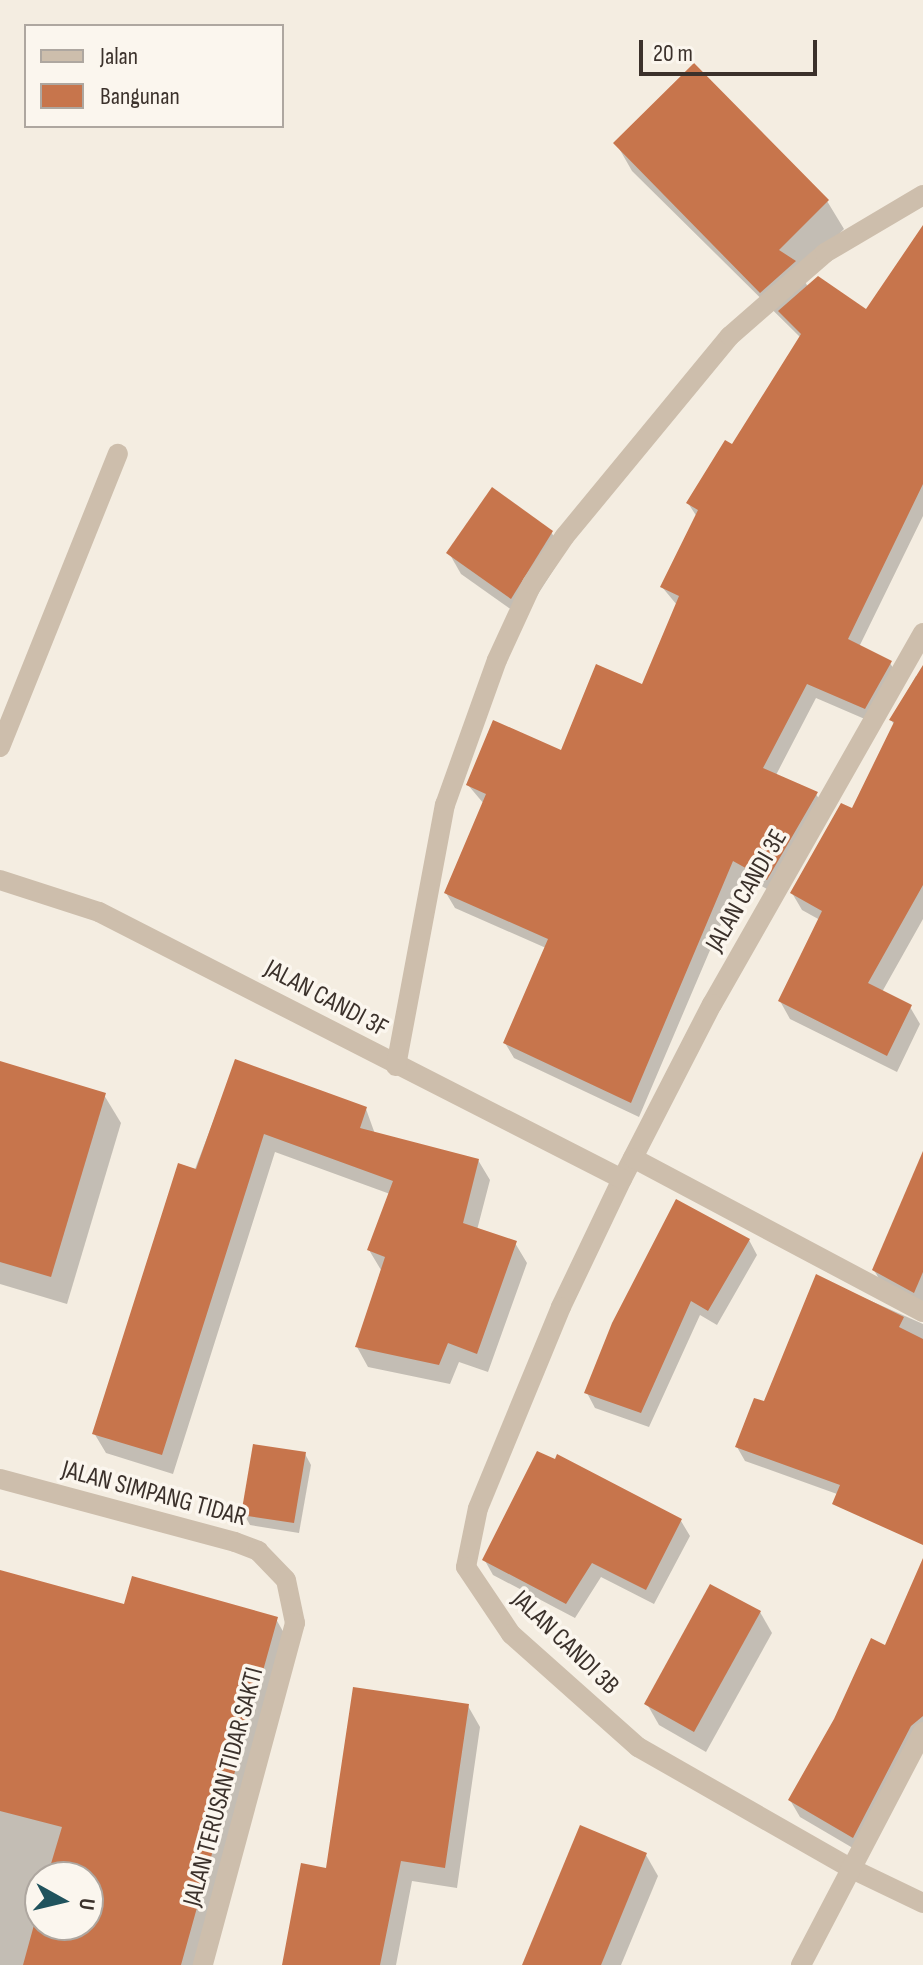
<!DOCTYPE html>
<style>
body{margin:0}
#map{position:relative;width:923px;height:1965px;overflow:hidden;background:#f4ede1;font-family:"Sofia Sans Condensed",sans-serif}
div>[style]{position:absolute}
.shadow>*{inset:0;background:#0003}
.building>*{inset:0;background:#c7754c}
.minor>*{height:20px;margin:-10px;padding:0 10px;transform-origin:10px;border-radius:10px;background:#cdbeac}
span{translate:-50% -50%;white-space:nowrap;text-align:center;line-height:1.15;-webkit-text-stroke:7px #fbf6ee;paint-order:stroke}
.street-label{font-size:26px;color:#3b312b}
.legend{position:absolute;left:24px;top:24px;width:260px;height:104px;box-sizing:border-box;background:#fbf6ee;border:2px solid #aea7a0;margin:0;padding:10px 14px;list-style:none;font-size:24px;color:#3b312b}
.legend li{display:flex;align-items:center;gap:16px;height:40px}
.legend b{width:40px;border:2px solid #aea7a0}
.north{position:absolute;left:24px;top:1861px;width:80px;height:80px;box-sizing:border-box;background:#fbf6ee;border:2px solid #aea7a0;border-radius:50%;rotate:98deg;font-size:22px;font-weight:700;line-height:32px;text-align:center;color:#3b312b}
.north::after{content:'';display:block;margin:auto;width:28px;height:36px;background:#20535d;clip-path:polygon(50% 0,100% 100%,50% 72%,0 100%)}
.scale{position:absolute;left:639px;top:40px;width:178px;height:36px;box-sizing:border-box;border:4px solid #3b312b;border-top:0;padding-left:10px;font-size:24px;line-height:28px;white-space:nowrap;color:#3b312b;-webkit-text-stroke:6px #fbf6ee;paint-order:stroke}
</style>
<div id="map">
<div class="shadow">
<i style="clip-path:polygon(616px 143px,827px 201px,844px 229px,800px 273px,808px 287px,867px 311px,923px 284px,923px 516px,859px 647px,890px 663px,899px 678px,874px 723px,816px 698px,776px 775px,816px 794px,825px 809px,776px 894px,742px 875px,639px 1117px,514px 1058px,505px 1043px,546px 948px,455px 908px,446px 893px,484px 804px,468px 785px,562px 753px,643px 686px,677px 605px,662px 587px,697px 517px,688px 503px,732px 447px,801px 338px,632px 171px)"></i>
<i style="clip-path:polygon(551px 532px,564px 553px,523px 618px,461px 574px,449px 553px)"></i>
<i style="clip-path:polygon(916px 676px,923px 679px,923px 919px,882px 992px,910px 1007px,920px 1024px,897px 1072px,790px 1019px,780px 1001px,820px 920px,802px 910px,792px 893px,853px 810px,895px 726px,891px 720px)"></i>
<i style="clip-path:polygon(236px 1062px,366px 1109px,375px 1134px,478px 1160px,490px 1180px,477px 1230px,515px 1243px,527px 1263px,488px 1372px,459px 1362px,450px 1384px,368px 1367px,357px 1347px,381px 1270px,369px 1250px,390px 1194px,275px 1152px,173px 1474px,106px 1453px,94px 1433px)"></i>
<i style="clip-path:polygon(0 1063px,104px 1095px,121px 1123px,67px 1304px,0 1284px)"></i>
<i style="clip-path:polygon(923px 1173px,923px 1306px,882px 1284px,874px 1270px)"></i>
<i style="clip-path:polygon(676px 1202px,749px 1240px,757px 1255px,717px 1325px,700px 1315px,649px 1427px,595px 1408px,587px 1393px)"></i>
<i style="clip-path:polygon(817px 1277px,923px 1324px,923px 1416px,887px 1512px,745px 1461px,737px 1447px,766px 1404px)"></i>
<i style="clip-path:polygon(305px 1454px,311px 1465px,299px 1533px,250px 1525px,244px 1514px)"></i>
<i style="clip-path:polygon(681px 1521px,690px 1536px,654px 1604px,601px 1577px,575px 1618px,493px 1575px,484px 1559px)"></i>
<i style="clip-path:polygon(923px 1563px,923px 1745px,863px 1854px,800px 1817px,790px 1800px,886px 1648px)"></i>
<i style="clip-path:polygon(evenodd,0 1572px,125px 1606px,276px 1619px,289px 1642px,199px 1965px,0 1965px,0 1572px,40px 1877px,88px 1877px,88px 1925px,40px 1925px,40px 1877px)"></i>
<i style="clip-path:polygon(760px 1612px,772px 1633px,706px 1752px,659px 1725px,647px 1704px)"></i>
<i style="clip-path:polygon(468px 1706px,480px 1727px,457px 1888px,412px 1881px,396px 1965px,283px 1965px,327px 1871px)"></i>
<i style="clip-path:polygon(646px 1855px,658px 1876px,621px 1965px,529px 1965px)"></i>
</div>
<div class="building">
<i style="clip-path:polygon(694px 63px,829px 200px,779px 250px,796px 261px,760px 293px,613px 143px)"></i>
<i style="clip-path:polygon(923px 225px,923px 484px,848px 639px,892px 661px,865px 709px,807px 684px,763px 768px,818px 792px,767px 880px,733px 861px,631px 1103px,503px 1043px,548px 939px,444px 893px,486px 794px,466px 785px,493px 720px,561px 750px,596px 664px,642px 684px,679px 596px,660px 587px,698px 510px,686px 503px,725px 440px,732px 444px,801px 334px,778px 311px,818px 276px,866px 309px)"></i>
<i style="clip-path:polygon(492px 487px,553px 531px,511px 599px,446px 553px)"></i>
<i style="clip-path:polygon(923px 665px,923px 885px,868px 983px,912px 1005px,887px 1056px,778px 1001px,822px 911px,790px 893px,841px 803px,852px 808px,894px 722px,889px 720px)"></i>
<i style="clip-path:polygon(235px 1059px,367px 1107px,360px 1128px,479px 1159px,463px 1223px,517px 1241px,477px 1354px,448px 1343px,439px 1365px,355px 1347px,385px 1257px,367px 1250px,393px 1181px,264px 1134px,162px 1455px,92px 1434px,178px 1163px,196px 1169px)"></i>
<i style="clip-path:polygon(0 1061px,106px 1093px,51px 1277px,0 1262px)"></i>
<i style="clip-path:polygon(923px 1151px,923px 1272px,914px 1293px,872px 1270px)"></i>
<i style="clip-path:polygon(676px 1199px,750px 1239px,708px 1311px,691px 1301px,641px 1413px,584px 1393px,612px 1323px)"></i>
<i style="clip-path:polygon(816px 1274px,904px 1317px,899px 1327px,923px 1339px,923px 1545px,832px 1504px,840px 1485px,735px 1447px,754px 1398px,764px 1401px)"></i>
<i style="clip-path:polygon(253px 1444px,306px 1452px,294px 1523px,241px 1515px)"></i>
<i style="clip-path:polygon(537px 1451px,555px 1459px,557px 1454px,682px 1519px,646px 1590px,592px 1563px,566px 1604px,482px 1560px)"></i>
<i style="clip-path:polygon(923px 1558px,923px 1716px,911px 1726px,853px 1838px,788px 1800px,834px 1719px,871px 1638px,885px 1645px)"></i>
<i style="clip-path:polygon(0 1570px,124px 1604px,132px 1576px,278px 1617px,181px 1965px,23px 1965px,40px 1903px,40px 1925px,88px 1925px,88px 1877px,47px 1877px,62px 1827px,0 1811px)"></i>
<i style="clip-path:polygon(710px 1584px,761px 1611px,694px 1732px,644px 1704px)"></i>
<i style="clip-path:polygon(353px 1687px,469px 1704px,445px 1868px,401px 1861px,380px 1965px,282px 1965px,301px 1863px,326px 1868px)"></i>
<i style="clip-path:polygon(580px 1825px,647px 1853px,601px 1965px,522px 1965px)"></i>
</div>
<div class="minor">
<i style="left:923px;top:633px;width:427px;rotate:119.6deg"></i>
<i style="left:712px;top:1004px;width:197px;rotate:117.2deg"></i>
<i style="left:622px;top:1179px;width:142px;rotate:115.5deg"></i>
<i style="left:561px;top:1307px;width:217px;rotate:112.4deg"></i>
<i style="left:478px;top:1508px;width:60px;rotate:101.5deg"></i>
<i style="left:466px;top:1567px;width:81px;rotate:56.1deg"></i>
<i style="left:511px;top:1634px;width:170px;rotate:41.7deg"></i>
<i style="left:638px;top:1747px;width:244px;rotate:29.7deg"></i>
<i style="left:850px;top:1868px;width:81px;rotate:25.6deg"></i>
<i style="left:0;top:747px;width:316px;rotate:-68.1deg"></i>
<i style="left:0;top:880px;width:104px;rotate:17.9deg"></i>
<i style="left:99px;top:912px;width:587px;rotate:27.05deg"></i>
<i style="left:396px;top:1066px;width:266px;rotate:-79.4deg"></i>
<i style="left:445px;top:805px;width:154px;rotate:-70.3deg"></i>
<i style="left:497px;top:660px;width:84px;rotate:-65.3deg"></i>
<i style="left:532px;top:584px;width:58px;rotate:-55.5deg"></i>
<i style="left:565px;top:536px;width:259px;rotate:-50.5deg"></i>
<i style="left:730px;top:336px;width:126px;rotate:-41.1deg"></i>
<i style="left:825px;top:253px;width:114px;rotate:-30.6deg"></i>
<i style="left:633px;top:1158px;width:328px;rotate:28deg"></i>
<i style="left:0;top:1479px;width:243px;rotate:15deg"></i>
<i style="left:235px;top:1542px;width:25px;rotate:21deg"></i>
<i style="left:258px;top:1551px;width:40px;rotate:46deg"></i>
<i style="left:286px;top:1580px;width:44px;rotate:78.2deg"></i>
<i style="left:295px;top:1623px;width:354px;rotate:105.1deg"></i>
<i style="left:801px;top:1965px;width:263px;rotate:-62.4deg"></i>
</div>
<div class="street-label">
<span style="left:747px;top:891px;rotate:-60deg">JALAN CANDI 3E</span>
<span style="left:326px;top:999px;rotate:28deg">JALAN CANDI 3F</span>
<span style="left:154px;top:1494px;rotate:15deg">JALAN SIMPANG TIDAR</span>
<span style="left:565px;top:1643px;rotate:44deg">JALAN CANDI 3B</span>
<span style="left:224px;top:1787px;rotate:-75deg">JALAN TERUSAN TIDAR SAKTI</span>
</div>
<ul class="legend">
<li><b style="height:10px;background:#cdbeac"></b>Jalan</li>
<li><b style="height:22px;background:#c7754c"></b>Bangunan</li>
</ul>
<div class="north">U</div>
<div class="scale">20 m</div>
</div>
